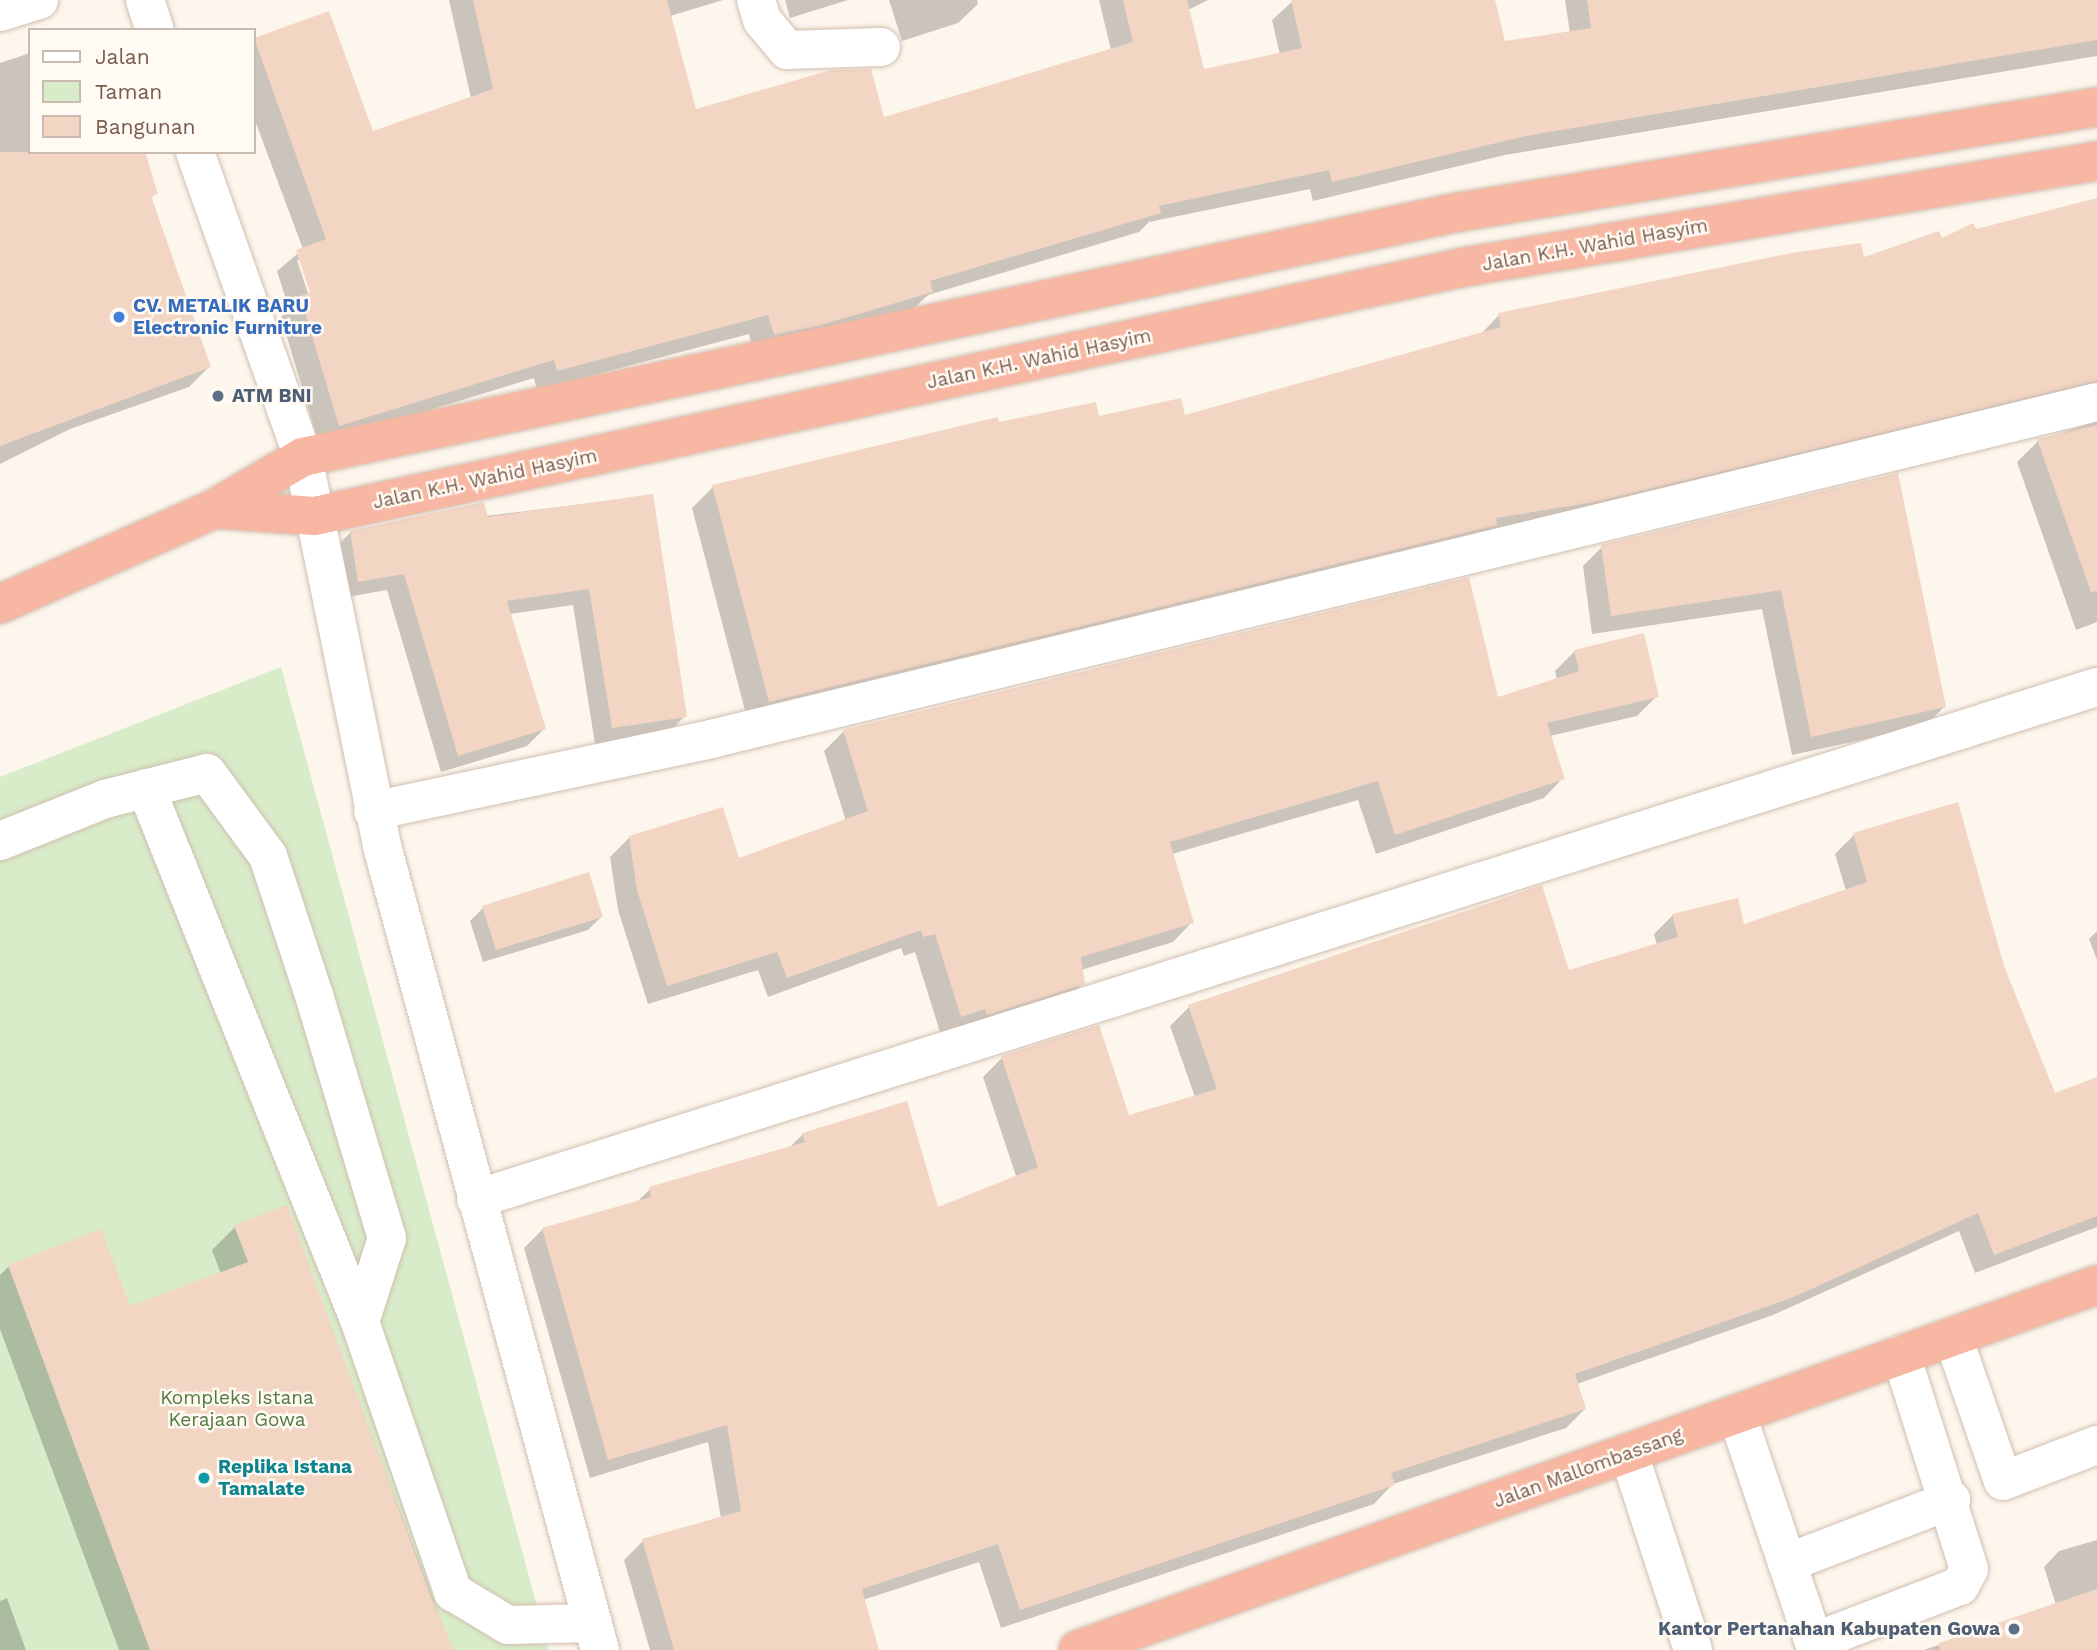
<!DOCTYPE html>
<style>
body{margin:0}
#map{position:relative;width:2097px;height:1650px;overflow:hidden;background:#fdf6ec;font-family:"Work Sans",sans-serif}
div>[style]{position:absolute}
.green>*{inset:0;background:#d8ecc9}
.shadow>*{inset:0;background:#0003}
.building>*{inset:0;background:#f3d5c3}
.roads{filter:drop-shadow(0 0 2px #d1beb0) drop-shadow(0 0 2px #d1beb0)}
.minor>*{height:38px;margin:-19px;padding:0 19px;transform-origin:19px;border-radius:19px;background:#fff}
.highway>*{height:38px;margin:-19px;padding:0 19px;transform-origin:19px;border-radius:19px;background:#f7b7a3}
.dots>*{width:19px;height:19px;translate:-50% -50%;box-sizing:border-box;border:4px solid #fffaf3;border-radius:50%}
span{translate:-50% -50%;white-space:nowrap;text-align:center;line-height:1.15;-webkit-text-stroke:5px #fffaf3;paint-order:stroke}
.street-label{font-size:19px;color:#7a5c4d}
.shop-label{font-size:19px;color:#366cbe;font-weight:700}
.left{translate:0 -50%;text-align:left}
.service-label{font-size:19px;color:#4e5e75;font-weight:700}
.right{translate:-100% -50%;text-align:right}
.park-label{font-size:19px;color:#537a41}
.culture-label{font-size:19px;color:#0d838f;font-weight:700}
.legend{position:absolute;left:28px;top:28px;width:228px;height:126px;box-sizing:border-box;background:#fffaf3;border:2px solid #cabbb1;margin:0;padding:9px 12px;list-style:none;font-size:21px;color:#7a5c4d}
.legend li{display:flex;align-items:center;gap:14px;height:35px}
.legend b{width:35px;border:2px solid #cabbb1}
</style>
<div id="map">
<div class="green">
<i style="clip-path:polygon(281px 667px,549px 1650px,0 1650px,0 777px)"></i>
</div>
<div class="shadow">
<i style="clip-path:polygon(evenodd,449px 0,723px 0,670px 16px,560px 149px,883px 119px,1111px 50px,1099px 0,1208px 0,1188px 10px,1203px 71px,1280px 55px,1272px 20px,1294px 0,1494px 0,1503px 43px,1570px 33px,1565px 0,2097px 0,2097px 56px,1505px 155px,1313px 201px,1310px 189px,1149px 222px,1139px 232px,928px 295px,911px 311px,754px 354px,749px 334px,537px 390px,534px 378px,319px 444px,281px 317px,289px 309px,277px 271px,303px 249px,254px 118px,254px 40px,328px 13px,372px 133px,471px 98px,449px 0,297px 260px,301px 260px,314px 300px,311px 302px,297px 260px)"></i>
<i style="clip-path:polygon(785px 0,848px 0,790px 18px)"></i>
<i style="clip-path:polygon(889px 0,977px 0,978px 4px,958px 23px,902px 41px)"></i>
<i style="clip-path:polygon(30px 53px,30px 152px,156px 193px,150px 199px,209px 367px,189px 387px,70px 429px,0 464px,0 63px)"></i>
<i style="clip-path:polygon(2097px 205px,2097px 417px,748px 722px,692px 508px,713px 487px,998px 424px,1183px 417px,1479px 336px,1499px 315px,1863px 259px)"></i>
<i style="clip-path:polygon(2097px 421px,2097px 622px,2076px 630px,2017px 462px,2038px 441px)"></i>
<i style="clip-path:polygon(1896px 475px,1944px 707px,1925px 726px,1792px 755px,1762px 609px,1592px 634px,1583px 566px,1602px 547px)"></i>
<i style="clip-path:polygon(651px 496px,685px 716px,668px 733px,595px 744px,573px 605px,510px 614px,544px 729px,527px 746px,441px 772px,387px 590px,341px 598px,334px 549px,351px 532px)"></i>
<i style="clip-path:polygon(1574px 652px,1657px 696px,1637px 716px,1550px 736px,1563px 778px,1544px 798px,1376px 854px,1358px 800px,1172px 854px,1192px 922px,1173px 942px,1081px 970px,1083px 983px,1063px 1003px,941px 1035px,915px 952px,904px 956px,901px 948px,768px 997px,758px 970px,648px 1004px,618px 910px,610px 857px,630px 837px,737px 860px,846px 821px,824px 751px,844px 731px,1497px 700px,1557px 680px,1555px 671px)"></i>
<i style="clip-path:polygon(1854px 835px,2003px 966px,2054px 1096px,2097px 1079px,2097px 1227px,1975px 1273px,1959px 1231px,1773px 1315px,1577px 1384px,1585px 1409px,1566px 1428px,1393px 1484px,1374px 1504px,1001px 1628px,979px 1562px,863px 1600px,878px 1650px,650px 1650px,624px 1560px,643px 1541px,721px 1518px,708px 1442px,590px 1478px,524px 1248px,543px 1229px,636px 1203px,650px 1189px,788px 1149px,803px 1134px,937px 1210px,1016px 1176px,983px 1077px,1002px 1058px,1128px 1118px,1195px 1097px,1170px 1026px,1189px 1007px,1568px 972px,1657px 945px,1654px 934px,1673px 915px,1743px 926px,1846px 891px,1835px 854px)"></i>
<i style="clip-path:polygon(483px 908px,601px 917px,588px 930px,483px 962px,470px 921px)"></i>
<i style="clip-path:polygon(2097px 931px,2097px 960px,2089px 939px)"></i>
<i style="clip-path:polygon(286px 1207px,452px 1650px,119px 1650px,0 1329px,0 1275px,9px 1266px,129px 1308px,221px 1274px,212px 1250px,235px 1227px)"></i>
<i style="clip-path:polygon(2097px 1540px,2097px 1650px,1924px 1650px,2056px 1605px,2044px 1567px,2059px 1551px)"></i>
<i style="clip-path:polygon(7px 1598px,26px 1650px,0 1650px,0 1601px)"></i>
</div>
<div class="building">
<i style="clip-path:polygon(473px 0,667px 0,696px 109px,831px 70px,871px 69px,884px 117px,1133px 42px,1123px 0,1187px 0,1204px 69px,1302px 48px,1291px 0,1495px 0,1505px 41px,1591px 28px,1587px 0,2097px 0,2097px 40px,1526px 136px,1332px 182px,1329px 170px,1159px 206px,1161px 213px,930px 281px,933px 292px,818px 326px,774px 335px,768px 315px,557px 371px,554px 360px,339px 426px,300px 296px,310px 293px,296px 250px,326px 239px,254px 38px,329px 11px,373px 131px,493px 89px)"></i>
<i style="clip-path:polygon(0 152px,145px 152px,158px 194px,151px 196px,211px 367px,0 446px)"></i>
<i style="clip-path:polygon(2097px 198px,2097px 381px,1595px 502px,1496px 518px,1497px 525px,769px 702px,712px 485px,998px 417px,999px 422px,1096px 402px,1099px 416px,1181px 398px,1185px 415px,1501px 327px,1498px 313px,1791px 253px,1861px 243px,1864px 257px,1939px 231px,1942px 238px,1973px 223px,1976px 229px)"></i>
<i style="clip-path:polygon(2097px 425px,2097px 591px,2091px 592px,2037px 439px)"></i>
<i style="clip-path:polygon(1898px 473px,1946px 707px,1811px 737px,1781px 590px,1611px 616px,1601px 545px)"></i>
<i style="clip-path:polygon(653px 494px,687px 717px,612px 728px,589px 589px,507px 601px,546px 729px,458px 756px,404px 574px,358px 582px,350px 531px,484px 502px,488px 517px)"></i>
<i style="clip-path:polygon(1469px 577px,1498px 697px,1579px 671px,1574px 650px,1644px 633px,1659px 697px,1547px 723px,1565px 779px,1395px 835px,1378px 781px,1170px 842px,1194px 923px,1081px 957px,1085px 984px,987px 1015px,985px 1009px,961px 1017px,935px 934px,923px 937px,921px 930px,787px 978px,777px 952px,667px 986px,637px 890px,629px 836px,723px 807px,739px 858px,868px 811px,843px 730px)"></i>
<i style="clip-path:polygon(1958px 802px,2004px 966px,2055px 1093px,2097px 1077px,2097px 1216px,1994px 1255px,1978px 1213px,1794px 1297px,1575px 1374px,1586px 1409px,1391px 1473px,1395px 1485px,1020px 1610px,998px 1544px,862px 1589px,879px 1650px,674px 1650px,642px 1539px,741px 1511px,727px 1425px,608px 1460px,542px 1228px,651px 1197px,649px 1187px,805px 1142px,802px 1133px,907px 1101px,938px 1207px,1038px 1167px,1001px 1056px,1099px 1025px,1129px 1115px,1217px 1089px,1188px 1005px,1542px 885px,1569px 970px,1678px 937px,1672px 914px,1738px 898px,1744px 924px,1867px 882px,1853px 833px)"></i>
<i style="clip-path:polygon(589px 872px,603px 917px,496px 950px,482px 906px)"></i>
<i style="clip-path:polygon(287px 1205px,432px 1599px,454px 1650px,150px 1650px,8px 1265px,101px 1229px,130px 1306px,248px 1262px,234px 1225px)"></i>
<i style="clip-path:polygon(2097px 1589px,2097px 1650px,1940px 1650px,1939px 1643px)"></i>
</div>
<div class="roads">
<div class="minor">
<i style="left:145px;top:0;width:32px;rotate:72deg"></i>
<i style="left:756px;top:0;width:21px;rotate:73deg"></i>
<i style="left:762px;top:20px;width:39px;rotate:50deg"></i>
<i style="left:787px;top:50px;width:94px;rotate:-1.8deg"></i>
<i style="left:0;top:12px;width:41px;rotate:-17.1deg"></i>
<i style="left:195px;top:152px;width:324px;rotate:70.5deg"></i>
<i style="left:303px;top:457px;width:397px;rotate:78.5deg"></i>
<i style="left:382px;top:846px;width:833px;rotate:74.83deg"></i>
<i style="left:146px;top:788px;width:575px;rotate:68.16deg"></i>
<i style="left:373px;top:811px;width:346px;rotate:-12deg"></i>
<i style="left:711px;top:739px;width:1426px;rotate:-13.67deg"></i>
<i style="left:0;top:841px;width:113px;rotate:-21.8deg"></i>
<i style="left:105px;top:799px;width:105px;rotate:-14.3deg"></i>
<i style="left:207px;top:773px;width:103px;rotate:53.7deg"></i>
<i style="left:268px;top:856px;width:146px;rotate:71.7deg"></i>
<i style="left:314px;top:995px;width:254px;rotate:73.3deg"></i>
<i style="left:387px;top:1238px;width:88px;rotate:107.8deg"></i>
<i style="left:360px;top:1322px;width:286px;rotate:71deg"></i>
<i style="left:453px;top:1592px;width:64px;rotate:31deg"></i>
<i style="left:508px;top:1625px;width:85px;rotate:-1.3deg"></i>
<i style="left:476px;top:1199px;width:1700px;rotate:-17.53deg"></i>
<i style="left:1953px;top:1337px;width:152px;rotate:70.9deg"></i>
<i style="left:2003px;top:1481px;width:101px;rotate:-21deg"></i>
<i style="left:1737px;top:1415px;width:240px;rotate:71.3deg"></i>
<i style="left:1814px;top:1642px;width:156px;rotate:-21deg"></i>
<i style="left:1960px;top:1586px;width:19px;rotate:-62deg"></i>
<i style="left:1969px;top:1569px;width:225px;rotate:-107.6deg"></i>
<i style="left:1629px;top:1454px;width:206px;rotate:71.9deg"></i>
<i style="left:1787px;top:1563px;width:176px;rotate:-21deg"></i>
</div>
<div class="highway">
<i style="left:214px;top:509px;width:101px;rotate:4deg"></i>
<i style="left:315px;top:516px;width:1177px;rotate:-12.22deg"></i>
<i style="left:1465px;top:267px;width:641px;rotate:-9.52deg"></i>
<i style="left:0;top:604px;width:234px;rotate:-23.9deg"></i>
<i style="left:214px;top:509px;width:103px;rotate:-30.3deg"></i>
<i style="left:303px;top:457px;width:1177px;rotate:-11.97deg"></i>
<i style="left:1454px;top:213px;width:652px;rotate:-9.36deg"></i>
<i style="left:1078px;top:1650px;width:1082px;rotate:-19.71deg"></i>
</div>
</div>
<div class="dots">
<i style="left:119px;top:317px;background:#3f7fe0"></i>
<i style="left:218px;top:396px;background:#5c6f8a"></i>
<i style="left:204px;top:1478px;background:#0f9aa8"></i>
<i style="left:2014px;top:1629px;background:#5c6f8a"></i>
</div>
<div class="street-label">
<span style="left:1595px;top:245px;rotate:-10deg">Jalan K.H. Wahid Hasyim</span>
<span style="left:1039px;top:359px;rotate:-12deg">Jalan K.H. Wahid Hasyim</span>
<span style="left:485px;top:479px;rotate:-12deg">Jalan K.H. Wahid Hasyim</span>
<span style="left:1588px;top:1468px;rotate:-20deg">Jalan Mallombassang</span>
</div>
<div class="shop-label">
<span class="left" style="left:133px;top:317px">CV. METALIK BARU<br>Electronic Furniture</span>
</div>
<div class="service-label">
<span class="left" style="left:232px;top:396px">ATM BNI</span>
<span class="right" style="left:2000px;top:1629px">Kantor Pertanahan Kabupaten Gowa</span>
</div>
<div class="park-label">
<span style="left:237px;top:1409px">Kompleks Istana<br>Kerajaan Gowa</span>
</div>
<div class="culture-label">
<span class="left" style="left:218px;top:1478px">Replika Istana<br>Tamalate</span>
</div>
<ul class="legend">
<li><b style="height:9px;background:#fff"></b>Jalan</li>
<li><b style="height:19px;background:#d8ecc9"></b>Taman</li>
<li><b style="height:19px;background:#f3d5c3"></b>Bangunan</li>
</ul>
</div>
